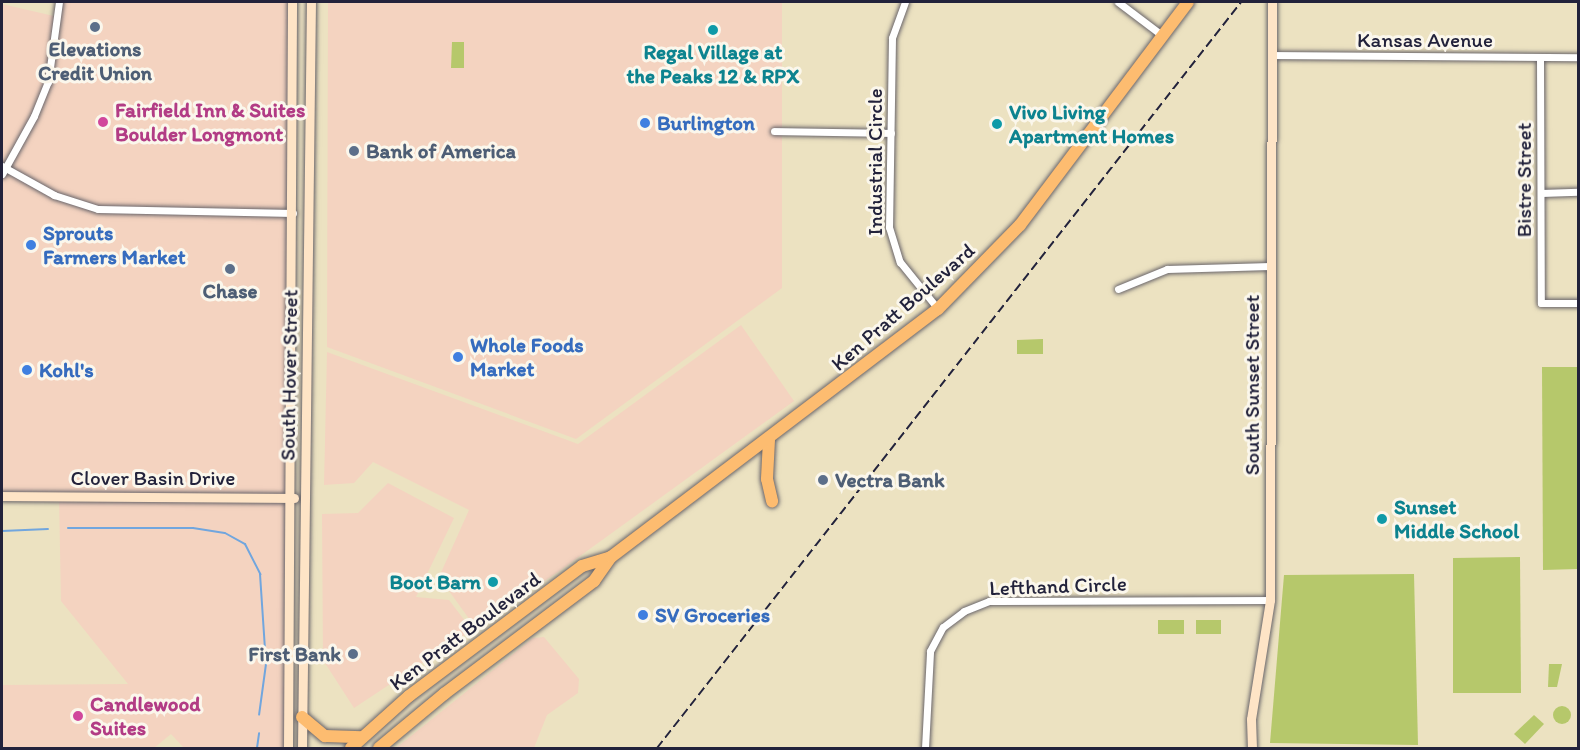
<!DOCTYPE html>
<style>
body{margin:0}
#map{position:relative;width:1580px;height:750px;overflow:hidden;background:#ece2c1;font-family:Itim,sans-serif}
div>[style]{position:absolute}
.built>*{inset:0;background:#f4d3c0}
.green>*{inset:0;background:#b6c86b}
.round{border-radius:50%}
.stream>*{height:2px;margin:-1px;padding:0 1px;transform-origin:1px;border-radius:1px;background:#71a6de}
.roads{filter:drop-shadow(0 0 2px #69656a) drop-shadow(0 0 2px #69656a)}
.street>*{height:7px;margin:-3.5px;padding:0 3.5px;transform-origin:3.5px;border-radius:3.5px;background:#fff}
.secondary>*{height:9px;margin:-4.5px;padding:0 4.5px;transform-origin:4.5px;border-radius:4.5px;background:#fee4c6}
.highway>*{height:12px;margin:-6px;padding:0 6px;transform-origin:6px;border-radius:6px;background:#fdbc70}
.rail>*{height:2px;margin-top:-1px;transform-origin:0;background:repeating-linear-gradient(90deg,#22223b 0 9px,transparent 0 13.5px)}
.dots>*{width:16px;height:16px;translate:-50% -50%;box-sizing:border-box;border:3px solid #fbf7ec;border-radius:50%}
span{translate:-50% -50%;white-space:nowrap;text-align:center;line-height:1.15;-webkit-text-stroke:6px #fbf7ec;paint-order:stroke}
.street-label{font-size:21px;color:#22223b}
.service-label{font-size:21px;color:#4e5e75;font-weight:700}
.left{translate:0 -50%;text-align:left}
.right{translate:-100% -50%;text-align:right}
.culture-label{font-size:21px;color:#0d838f;font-weight:700}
.hotel-label{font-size:21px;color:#b23c85;font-weight:700}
.shop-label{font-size:21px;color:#366cbe;font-weight:700}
.frame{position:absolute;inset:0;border:3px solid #22223b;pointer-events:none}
</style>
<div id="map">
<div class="built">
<i style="clip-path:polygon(59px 2px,293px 2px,291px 497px,2px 495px,2px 4px,58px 17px)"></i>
<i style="clip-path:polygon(328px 2px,782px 2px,782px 288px,576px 439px,327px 347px)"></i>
<i style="clip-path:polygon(741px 325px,794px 401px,558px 572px,475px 627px,439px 577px,469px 510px,373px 462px,354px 483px,324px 485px,327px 352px,578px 444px)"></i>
<i style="clip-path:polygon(388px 483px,454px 518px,416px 597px,449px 600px,472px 630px,354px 708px,323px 660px,322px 514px,358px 513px)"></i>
<i style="clip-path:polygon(59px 497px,290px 498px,288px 748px,184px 748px,171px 734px,154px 748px,2px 748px,2px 685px,128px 684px,61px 601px)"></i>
<i style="clip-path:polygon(544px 637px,579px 679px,578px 693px,547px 715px,534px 748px,396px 748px,533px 638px)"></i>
</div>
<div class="green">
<i style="clip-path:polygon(452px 42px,464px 42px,464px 68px,451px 68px)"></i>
<i style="clip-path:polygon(1043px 339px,1043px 354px,1017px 354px,1017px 340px)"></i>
<i style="clip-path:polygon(1542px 367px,1578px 367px,1578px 569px,1543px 570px)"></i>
<i style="clip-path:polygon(1520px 557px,1521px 693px,1453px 693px,1453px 558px)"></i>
<i style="clip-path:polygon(1414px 574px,1418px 745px,1270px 743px,1284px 575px)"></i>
<i style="clip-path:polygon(1158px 620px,1184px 620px,1184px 634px,1158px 634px)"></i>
<i style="clip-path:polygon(1196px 620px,1221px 620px,1221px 634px,1196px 634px)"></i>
<i style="clip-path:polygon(1549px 664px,1562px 664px,1557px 687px,1548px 687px)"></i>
<i class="round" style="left:1553px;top:706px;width:18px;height:18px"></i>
<i style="clip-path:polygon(1534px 715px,1544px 724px,1525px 744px,1514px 734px)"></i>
</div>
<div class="stream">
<i style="left:68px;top:528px;width:125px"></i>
<i style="left:193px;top:528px;width:32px;rotate:9deg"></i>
<i style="left:225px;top:533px;width:23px;rotate:29deg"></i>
<i style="left:245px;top:544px;width:34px;rotate:63deg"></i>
<i style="left:260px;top:574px;width:90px;rotate:86.2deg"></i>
<i style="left:266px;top:664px;width:51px;rotate:97.8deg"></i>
<i style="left:2px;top:531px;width:46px;rotate:-2.5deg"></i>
<i style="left:257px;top:748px;width:15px;rotate:-82deg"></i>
</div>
<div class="roads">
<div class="street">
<i style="left:905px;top:2px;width:38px;rotate:110deg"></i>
<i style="left:892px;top:38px;width:189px;rotate:90.9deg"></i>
<i style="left:889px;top:227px;width:37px;rotate:73deg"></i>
<i style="left:900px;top:262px;width:60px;rotate:51deg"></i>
<i style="left:1118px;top:2px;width:56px;rotate:37.1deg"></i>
<i style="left:1271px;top:55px;width:307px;rotate:0.4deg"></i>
<i style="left:1540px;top:57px;width:246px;rotate:89.8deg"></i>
<i style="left:1541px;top:303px;width:37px"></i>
<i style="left:774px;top:131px;width:117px;rotate:1deg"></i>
<i style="left:2px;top:166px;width:60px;rotate:29.1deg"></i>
<i style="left:54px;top:195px;width:46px;rotate:17.7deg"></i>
<i style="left:98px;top:209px;width:195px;rotate:1.2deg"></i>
<i style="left:2px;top:174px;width:66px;rotate:-61.1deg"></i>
<i style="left:34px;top:116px;width:37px;rotate:-68deg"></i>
<i style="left:48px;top:82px;width:81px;rotate:-82.2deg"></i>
<i style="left:1541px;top:193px;width:37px;rotate:-2deg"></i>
<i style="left:1118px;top:289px;width:53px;rotate:-22.2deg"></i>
<i style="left:1167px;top:269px;width:103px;rotate:-1.7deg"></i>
<i style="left:925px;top:748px;width:97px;rotate:-87deg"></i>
<i style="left:930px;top:651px;width:27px;rotate:-62deg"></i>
<i style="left:943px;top:627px;width:26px;rotate:-37deg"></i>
<i style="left:964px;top:611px;width:27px;rotate:-22deg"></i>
<i style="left:989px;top:601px;width:15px"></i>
<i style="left:1004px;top:601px;width:266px;rotate:-0.2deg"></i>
</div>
<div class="secondary">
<i style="left:2px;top:496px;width:292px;rotate:0.4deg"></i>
<i style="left:288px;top:748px;width:746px;rotate:-89.69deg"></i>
<i style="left:302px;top:748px;width:746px;rotate:-89.31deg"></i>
<i style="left:1252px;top:748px;width:29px;rotate:-92deg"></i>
<i style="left:1251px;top:719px;width:121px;rotate:-80.9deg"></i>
<i style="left:1270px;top:600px;width:598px;rotate:-89.81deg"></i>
</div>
<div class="highway">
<i style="left:769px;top:440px;width:39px;rotate:93deg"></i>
<i style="left:767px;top:479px;width:23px;rotate:77deg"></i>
<i style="left:302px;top:717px;width:30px;rotate:40deg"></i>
<i style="left:325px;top:736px;width:37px;rotate:2deg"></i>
<i style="left:351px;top:748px;width:78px;rotate:-41.9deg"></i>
<i style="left:409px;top:696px;width:216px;rotate:-36.9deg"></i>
<i style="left:582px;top:566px;width:30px;rotate:-17deg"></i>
<i style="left:379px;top:748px;width:85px;rotate:-39.7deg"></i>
<i style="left:444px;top:694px;width:188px;rotate:-37deg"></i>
<i style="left:594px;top:581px;width:29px;rotate:-55deg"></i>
<i style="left:611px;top:557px;width:410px;rotate:-37.2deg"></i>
<i style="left:938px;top:309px;width:117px;rotate:-45.7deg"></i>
<i style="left:1020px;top:225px;width:279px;rotate:-53deg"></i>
</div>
</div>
<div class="rail">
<i style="left:657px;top:748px;width:947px;rotate:-51.94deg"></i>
</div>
<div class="dots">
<i style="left:95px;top:27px;background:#5c6f8a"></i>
<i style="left:713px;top:30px;background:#0f9aa8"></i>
<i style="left:103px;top:122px;background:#d1479c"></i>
<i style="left:645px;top:123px;background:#3f7fe0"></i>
<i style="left:997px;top:124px;background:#0f9aa8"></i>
<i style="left:354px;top:151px;background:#5c6f8a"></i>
<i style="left:31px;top:245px;background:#3f7fe0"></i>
<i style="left:230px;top:269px;background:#5c6f8a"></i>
<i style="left:458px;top:357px;background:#3f7fe0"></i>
<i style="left:27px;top:370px;background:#3f7fe0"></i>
<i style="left:823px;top:480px;background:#5c6f8a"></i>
<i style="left:1382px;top:519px;background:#0f9aa8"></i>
<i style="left:493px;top:582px;background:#0f9aa8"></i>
<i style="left:643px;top:615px;background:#3f7fe0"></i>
<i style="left:353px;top:654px;background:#5c6f8a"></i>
<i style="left:78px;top:716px;background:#d1479c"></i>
</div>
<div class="street-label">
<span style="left:1425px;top:40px">Kansas Avenue</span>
<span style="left:875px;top:162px;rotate:-90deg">Industrial Circle</span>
<span style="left:1524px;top:180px;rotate:-90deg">Bistre Street</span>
<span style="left:903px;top:307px;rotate:-41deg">Ken Pratt Boulevard</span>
<span style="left:289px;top:375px;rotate:-89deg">South Hover Street</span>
<span style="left:1252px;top:385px;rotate:-90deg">South Sunset Street</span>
<span style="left:153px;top:478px">Clover Basin Drive</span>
<span style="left:1058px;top:586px;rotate:-2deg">Lefthand Circle</span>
<span style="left:465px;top:631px;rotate:-37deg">Ken Pratt Boulevard</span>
</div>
<div class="service-label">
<span style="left:95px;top:61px">Elevations<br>Credit Union</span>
<span class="left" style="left:366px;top:151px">Bank of America</span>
<span style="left:230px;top:291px">Chase</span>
<span class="left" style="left:835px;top:480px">Vectra Bank</span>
<span class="right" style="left:341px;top:654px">First Bank</span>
</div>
<div class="culture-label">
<span style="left:713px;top:64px">Regal Village at<br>the Peaks 12 &amp; RPX</span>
<span class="left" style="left:1009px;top:124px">Vivo Living<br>Apartment Homes</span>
<span class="left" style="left:1394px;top:519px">Sunset<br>Middle School</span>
<span class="right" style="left:481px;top:582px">Boot Barn</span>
</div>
<div class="hotel-label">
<span class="left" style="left:115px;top:122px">Fairfield Inn &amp; Suites<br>Boulder Longmont</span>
<span class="left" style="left:90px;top:716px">Candlewood<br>Suites</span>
</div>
<div class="shop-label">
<span class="left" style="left:657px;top:123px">Burlington</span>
<span class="left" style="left:43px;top:245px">Sprouts<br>Farmers Market</span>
<span class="left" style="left:470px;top:357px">Whole Foods<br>Market</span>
<span class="left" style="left:39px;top:370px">Kohl's</span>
<span class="left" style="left:655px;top:615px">SV Groceries</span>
</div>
<div class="frame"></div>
</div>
